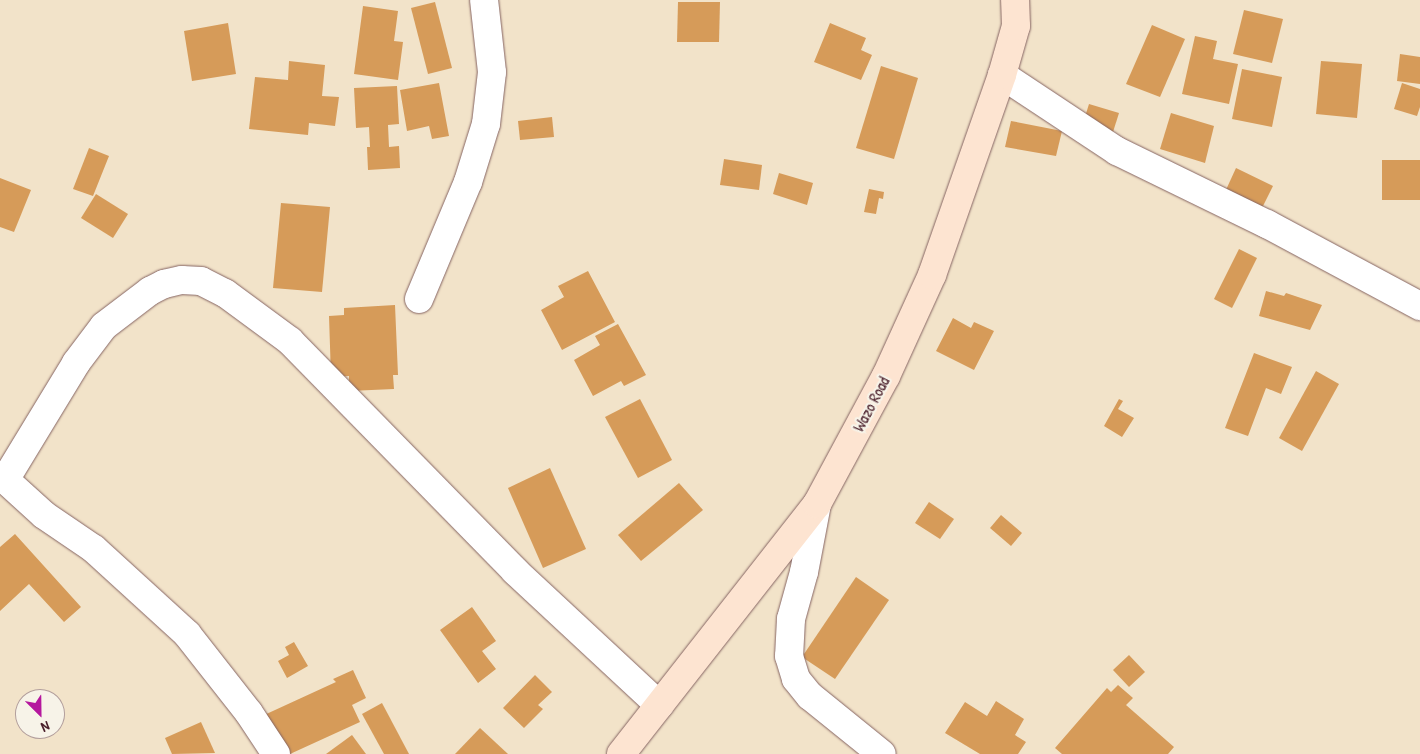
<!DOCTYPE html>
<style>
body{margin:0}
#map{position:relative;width:1420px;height:754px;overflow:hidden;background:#f2e3c9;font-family:"Patrick Hand",sans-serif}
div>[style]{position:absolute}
.building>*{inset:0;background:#d69b59}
.roads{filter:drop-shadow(0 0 1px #856462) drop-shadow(0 0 1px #856462)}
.minor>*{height:28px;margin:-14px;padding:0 14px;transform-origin:14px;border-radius:14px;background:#fff}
.secondary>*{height:28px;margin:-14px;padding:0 14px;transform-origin:14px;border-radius:14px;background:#fde4d1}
span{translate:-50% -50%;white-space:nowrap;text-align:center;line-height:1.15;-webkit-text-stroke:4.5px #f7f3e8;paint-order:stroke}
.street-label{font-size:16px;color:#4a1f2b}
.north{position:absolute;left:15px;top:689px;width:50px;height:50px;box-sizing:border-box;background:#f7f3e8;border:1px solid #b29e9c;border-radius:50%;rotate:157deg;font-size:14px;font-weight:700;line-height:20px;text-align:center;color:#4a1f2b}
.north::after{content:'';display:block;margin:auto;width:18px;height:22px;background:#b5179e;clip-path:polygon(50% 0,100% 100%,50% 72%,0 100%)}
</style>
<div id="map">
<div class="building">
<i style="clip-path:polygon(435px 2px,452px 68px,428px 74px,411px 8px)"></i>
<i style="clip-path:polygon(678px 2px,720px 2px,719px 42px,677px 42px)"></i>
<i style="clip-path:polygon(363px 6px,398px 11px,394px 41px,403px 42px,398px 80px,354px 74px)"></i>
<i style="clip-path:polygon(1244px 10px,1283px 19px,1272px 63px,1233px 54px)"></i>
<i style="clip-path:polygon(228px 23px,236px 74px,192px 81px,184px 31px)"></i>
<i style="clip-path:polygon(830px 23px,866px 38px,861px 50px,872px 55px,861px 80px,814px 62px)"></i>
<i style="clip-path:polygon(1152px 25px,1185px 39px,1160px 97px,1126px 84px)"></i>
<i style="clip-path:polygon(1195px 36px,1217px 41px,1213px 59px,1238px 64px,1229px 104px,1182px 94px)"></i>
<i style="clip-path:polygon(1400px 54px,1420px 57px,1420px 84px,1397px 81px)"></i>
<i style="clip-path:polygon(289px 61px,325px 65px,322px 96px,339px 97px,335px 126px,309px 123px,308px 135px,249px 129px,255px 77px,288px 80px)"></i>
<i style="clip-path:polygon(1321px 61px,1362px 64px,1357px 118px,1316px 114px)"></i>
<i style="clip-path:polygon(881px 66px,918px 78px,894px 159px,856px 148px)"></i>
<i style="clip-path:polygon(1242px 69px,1282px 77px,1272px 127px,1232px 119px)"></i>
<i style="clip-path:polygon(439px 83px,449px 136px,432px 139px,429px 126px,407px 131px,400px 90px)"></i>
<i style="clip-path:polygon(1402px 83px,1420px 89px,1420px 107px,1417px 116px,1394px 109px)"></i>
<i style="clip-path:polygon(397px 86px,399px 124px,388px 125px,389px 147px,399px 146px,400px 168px,368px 170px,367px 147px,370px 147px,369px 127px,356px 128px,354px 88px)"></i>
<i style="clip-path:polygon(1089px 104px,1119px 113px,1113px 132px,1083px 123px)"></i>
<i style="clip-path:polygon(1171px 113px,1214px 126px,1205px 163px,1160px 149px)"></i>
<i style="clip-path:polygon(552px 117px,554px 137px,520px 140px,518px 121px)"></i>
<i style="clip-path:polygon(1011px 121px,1062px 131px,1056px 156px,1005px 147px)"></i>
<i style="clip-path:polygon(89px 148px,109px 156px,93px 196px,73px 189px)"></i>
<i style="clip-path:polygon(724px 159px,762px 165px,759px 190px,720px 185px)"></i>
<i style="clip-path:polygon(1382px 160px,1420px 160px,1420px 200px,1382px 200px)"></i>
<i style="clip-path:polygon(1236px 168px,1273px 186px,1261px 210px,1225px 192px)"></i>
<i style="clip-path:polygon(779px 173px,813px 183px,807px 205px,773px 194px)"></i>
<i style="clip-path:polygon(0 178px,31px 190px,14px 232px,0 227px)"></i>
<i style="clip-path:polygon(869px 189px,884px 192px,883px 199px,879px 198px,876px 214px,864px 212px)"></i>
<i style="clip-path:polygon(96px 194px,128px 214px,113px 238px,81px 218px)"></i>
<i style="clip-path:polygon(281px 203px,330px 207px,322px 292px,273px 288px)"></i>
<i style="clip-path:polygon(1239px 249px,1257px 258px,1232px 308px,1214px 299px)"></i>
<i style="clip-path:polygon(588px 271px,615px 322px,562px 350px,541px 310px,564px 297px,558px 286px)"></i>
<i style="clip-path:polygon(1266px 291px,1284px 296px,1286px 293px,1322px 305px,1310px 330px,1259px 316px)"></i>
<i style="clip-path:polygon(395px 305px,398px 375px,393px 375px,394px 389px,349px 391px,349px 376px,331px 377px,329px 316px,344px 315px,344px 308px)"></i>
<i style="clip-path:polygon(953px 318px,971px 328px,974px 322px,994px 331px,974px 370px,936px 351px)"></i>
<i style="clip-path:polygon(618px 324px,646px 375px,624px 386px,621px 381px,593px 396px,574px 360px,600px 345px,595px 336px)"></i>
<i style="clip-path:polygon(1254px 353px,1292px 367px,1281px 394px,1266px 388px,1248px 436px,1225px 428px)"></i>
<i style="clip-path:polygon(1316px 371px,1339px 384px,1302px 451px,1279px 438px)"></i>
<i style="clip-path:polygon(640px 399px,672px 460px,638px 478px,605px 417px)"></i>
<i style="clip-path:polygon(1119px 399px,1123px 401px,1118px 409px,1134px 418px,1122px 437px,1104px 426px)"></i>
<i style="clip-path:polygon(550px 468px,586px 549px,543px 568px,508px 488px)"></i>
<i style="clip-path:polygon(679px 483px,703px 510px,641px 561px,618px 535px)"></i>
<i style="clip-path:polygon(929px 502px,954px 519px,940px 539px,915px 523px)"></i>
<i style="clip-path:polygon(1001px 515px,1022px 533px,1011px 546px,990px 528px)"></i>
<i style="clip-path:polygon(15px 534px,81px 607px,64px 622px,29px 584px,0 611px,0 547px)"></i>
<i style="clip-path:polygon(856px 577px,889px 600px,835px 679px,802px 657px)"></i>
<i style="clip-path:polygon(472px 607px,496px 641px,482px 651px,496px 669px,478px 683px,440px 630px)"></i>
<i style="clip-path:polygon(294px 642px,308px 666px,287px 678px,278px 661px,289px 655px,285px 647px)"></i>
<i style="clip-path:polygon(1129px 655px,1145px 672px,1129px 687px,1113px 670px)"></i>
<i style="clip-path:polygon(353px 670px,366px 698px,352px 705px,360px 722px,290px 754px,280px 754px,262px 716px,336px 682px,333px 679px)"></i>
<i style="clip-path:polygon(535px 675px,552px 692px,538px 705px,543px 709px,524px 728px,503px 708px)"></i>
<i style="clip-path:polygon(1118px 685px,1133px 698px,1126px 705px,1174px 747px,1168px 754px,1062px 754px,1055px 748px,1107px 688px,1111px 692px)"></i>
<i style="clip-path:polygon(996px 701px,1024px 719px,1015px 735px,1026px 742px,1018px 754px,980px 754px,945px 733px,965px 702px,987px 716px)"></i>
<i style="clip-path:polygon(382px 703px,409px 754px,384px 754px,362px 714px)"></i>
<i style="clip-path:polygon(201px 722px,215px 753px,172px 754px,165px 738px)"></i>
<i style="clip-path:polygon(480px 728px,508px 754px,455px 754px)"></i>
<i style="clip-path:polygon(352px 735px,366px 754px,326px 754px)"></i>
</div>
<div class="roads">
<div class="minor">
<i style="left:1002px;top:75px;width:138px;rotate:33.5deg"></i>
<i style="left:1117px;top:151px;width:167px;rotate:26deg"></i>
<i style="left:1267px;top:224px;width:174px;rotate:28.2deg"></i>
<i style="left:419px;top:299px;width:127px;rotate:-67.3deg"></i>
<i style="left:468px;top:182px;width:61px;rotate:-72.8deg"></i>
<i style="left:486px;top:124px;width:52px;rotate:-83.4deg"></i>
<i style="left:492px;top:72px;width:72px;rotate:-96.3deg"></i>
<i style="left:0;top:475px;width:59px;rotate:42.3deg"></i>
<i style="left:44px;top:515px;width:60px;rotate:34.2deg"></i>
<i style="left:94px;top:549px;width:126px;rotate:42.4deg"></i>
<i style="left:187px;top:634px;width:100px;rotate:51.9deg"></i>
<i style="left:249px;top:713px;width:49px;rotate:56.6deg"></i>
<i style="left:5px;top:480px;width:137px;rotate:-58.7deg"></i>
<i style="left:76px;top:363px;width:46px;rotate:-52.9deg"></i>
<i style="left:104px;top:326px;width:58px;rotate:-37.3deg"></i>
<i style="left:150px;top:291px;width:16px;rotate:-27deg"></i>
<i style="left:164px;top:284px;width:18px;rotate:-13deg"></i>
<i style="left:182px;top:280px;width:19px;rotate:3deg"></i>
<i style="left:201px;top:281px;width:27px;rotate:27deg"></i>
<i style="left:225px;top:293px;width:81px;rotate:36.4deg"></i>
<i style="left:290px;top:341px;width:322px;rotate:45.6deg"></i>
<i style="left:515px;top:571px;width:197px;rotate:42.9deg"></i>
<i style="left:817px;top:504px;width:69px;rotate:100.8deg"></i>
<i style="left:804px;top:572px;width:49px;rotate:105.5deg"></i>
<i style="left:791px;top:619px;width:37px;rotate:93deg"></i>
<i style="left:789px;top:656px;width:24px;rotate:73deg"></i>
<i style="left:796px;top:679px;width:22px;rotate:51deg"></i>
<i style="left:810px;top:696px;width:92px;rotate:38.9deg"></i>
</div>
<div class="secondary">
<i style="left:621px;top:754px;width:318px;rotate:-51.9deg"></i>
<i style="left:817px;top:504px;width:145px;rotate:-61.7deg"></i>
<i style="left:886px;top:376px;width:111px;rotate:-65.5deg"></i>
<i style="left:932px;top:275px;width:212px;rotate:-70.7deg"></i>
<i style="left:1002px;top:75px;width:51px;rotate:-74.1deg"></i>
<i style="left:1016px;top:26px;width:26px;rotate:-92deg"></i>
</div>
</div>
<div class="street-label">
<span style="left:871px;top:404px;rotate:-62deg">Wazo Road</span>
</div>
<div class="north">N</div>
</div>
